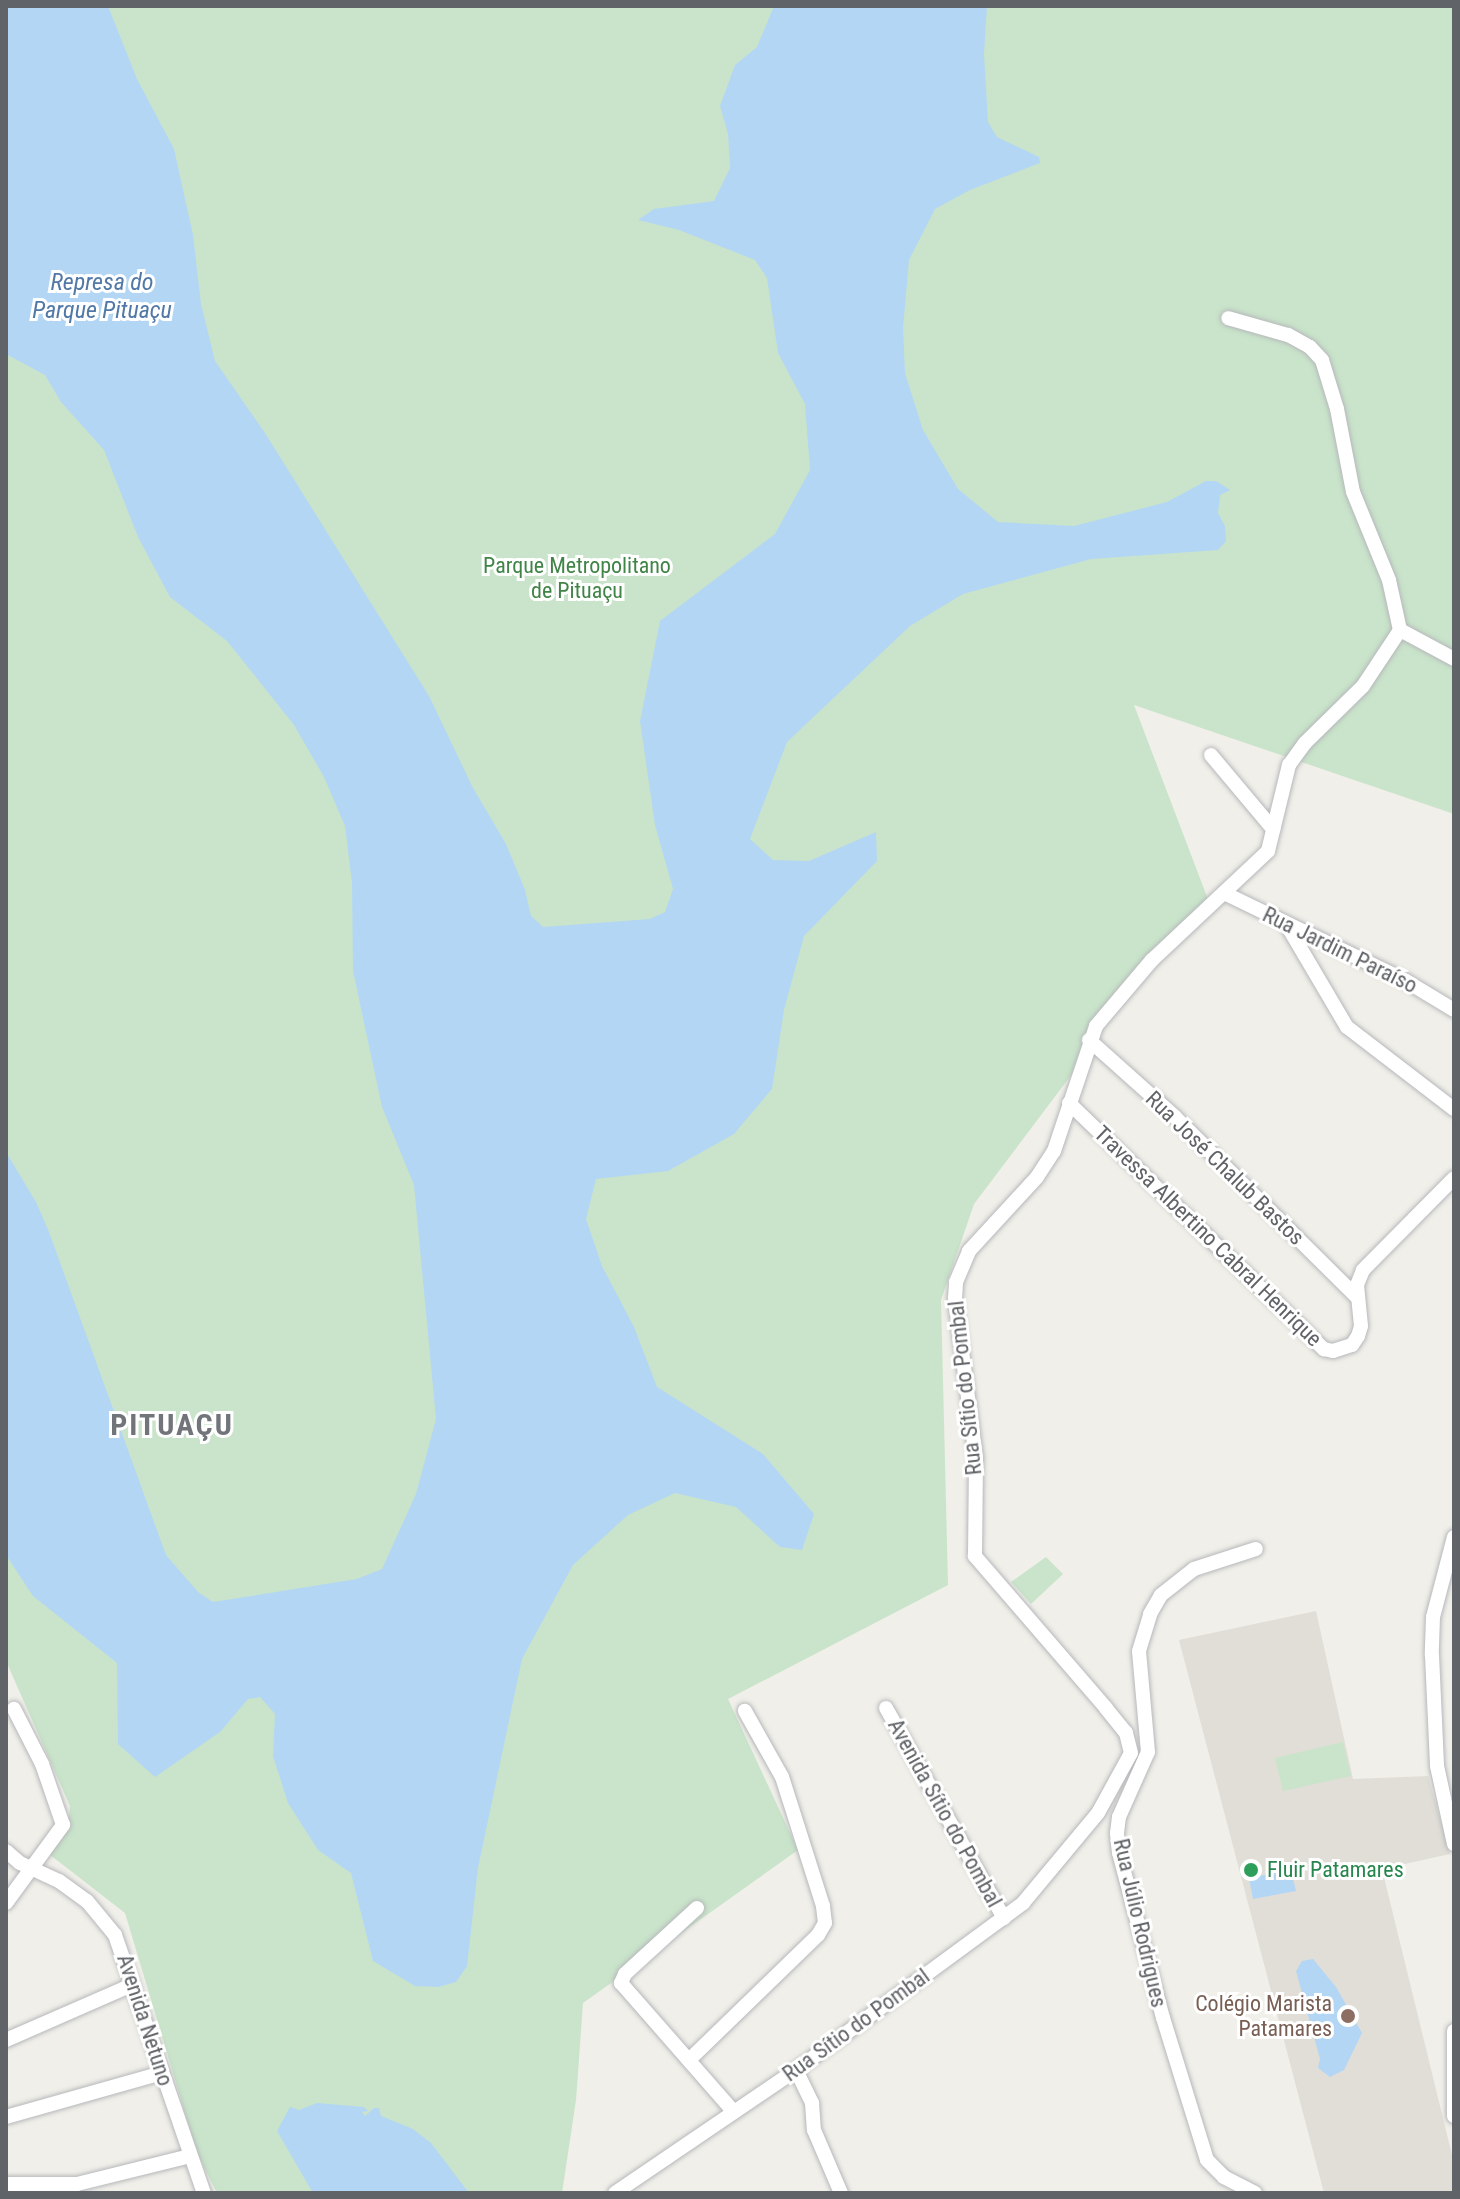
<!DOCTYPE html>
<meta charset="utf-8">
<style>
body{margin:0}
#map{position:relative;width:1460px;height:2199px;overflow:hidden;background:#f0efe9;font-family:"Roboto Condensed",sans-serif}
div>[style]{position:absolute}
.education>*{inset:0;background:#e0ded7}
.green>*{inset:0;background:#c9e4ca}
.water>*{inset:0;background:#b3d6f5}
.roads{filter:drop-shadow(0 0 2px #b6b8bb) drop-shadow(0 0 2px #b6b8bb)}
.minor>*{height:14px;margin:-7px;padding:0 7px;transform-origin:7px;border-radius:7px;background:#fff}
.dots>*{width:22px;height:22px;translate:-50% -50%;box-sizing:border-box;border:4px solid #fff;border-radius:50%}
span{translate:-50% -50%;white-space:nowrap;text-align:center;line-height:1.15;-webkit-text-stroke:6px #fff;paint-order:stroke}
.park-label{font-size:22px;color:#418447}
.street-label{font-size:22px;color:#606367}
.leisure-label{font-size:22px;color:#27864d}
.left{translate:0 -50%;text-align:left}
.education-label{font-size:22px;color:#785e54}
.right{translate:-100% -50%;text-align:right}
.water-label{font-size:24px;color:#5178a6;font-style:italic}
.district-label{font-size:30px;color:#717579;font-weight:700;letter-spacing:2px}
.frame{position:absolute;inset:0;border:8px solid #606367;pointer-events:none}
</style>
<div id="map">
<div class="education">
<i style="clip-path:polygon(1316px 1611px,1353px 1779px,1428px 1776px,1450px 1854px,1382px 1869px,1454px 2163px,1454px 2193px,1324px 2193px,1179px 1640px)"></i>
</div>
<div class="green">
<i style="clip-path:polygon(6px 6px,1454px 6px,1454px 814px,1134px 705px,1209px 902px,1095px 1021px,1072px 1074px,974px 1204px,941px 1300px,948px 1585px,728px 1699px,798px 1850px,583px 2003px,576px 2100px,562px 2193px,217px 2193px,197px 2153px,125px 1913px,45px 1851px,68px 1827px,70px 1806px,6px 1661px)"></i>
<i style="clip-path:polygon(1046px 1557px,1063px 1574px,1031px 1604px,1011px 1582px)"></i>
<i style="clip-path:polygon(1343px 1742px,1351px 1776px,1283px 1791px,1275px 1758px)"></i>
</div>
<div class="water">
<i style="clip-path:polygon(6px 6px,108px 6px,137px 79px,174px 149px,193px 235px,201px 304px,215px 361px,265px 433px,429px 696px,473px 788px,506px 844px,525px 890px,531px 916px,543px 927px,650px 919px,665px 912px,673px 889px,655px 825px,640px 721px,660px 621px,775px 534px,810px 470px,805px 404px,778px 353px,767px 278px,755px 260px,679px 230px,638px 220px,654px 209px,714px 201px,730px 168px,728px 134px,720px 106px,735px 65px,757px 47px,774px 6px,987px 6px,984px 54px,988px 122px,997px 137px,1039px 157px,1040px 163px,970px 190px,935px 209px,909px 260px,903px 328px,905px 373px,923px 430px,958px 489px,998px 522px,1074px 526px,1167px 502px,1206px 481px,1216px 481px,1230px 490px,1220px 495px,1218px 513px,1225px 526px,1226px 541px,1218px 550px,1091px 559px,963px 594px,910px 626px,787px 742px,750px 839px,773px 860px,809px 861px,876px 832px,877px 861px,804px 936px,784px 1010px,772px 1089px,734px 1134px,668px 1171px,596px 1179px,586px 1219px,602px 1266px,634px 1327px,657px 1387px,763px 1454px,814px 1514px,802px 1550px,780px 1547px,736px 1507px,675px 1493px,628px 1515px,573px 1565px,522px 1659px,478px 1868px,467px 1966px,456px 1982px,438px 1987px,415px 1986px,373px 1961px,351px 1873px,318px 1850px,288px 1803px,273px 1756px,275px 1714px,260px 1697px,248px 1699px,220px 1732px,155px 1777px,118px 1744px,117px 1663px,33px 1596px,6px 1555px,6px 1152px,36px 1202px,49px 1232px,166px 1555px,198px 1592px,213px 1602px,357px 1579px,382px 1569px,416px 1494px,436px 1419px,414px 1185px,382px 1107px,353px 971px,352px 883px,345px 826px,324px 777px,294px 725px,227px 641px,170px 597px,138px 537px,104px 450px,61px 402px,45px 375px,6px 354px)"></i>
<i style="clip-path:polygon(1291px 1870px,1296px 1891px,1253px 1899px,1249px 1878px)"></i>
<i style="clip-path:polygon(1313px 1959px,1336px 1987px,1362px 2033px,1344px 2070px,1330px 2077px,1318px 2068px,1320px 2059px,1296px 1971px,1302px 1961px)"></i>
<i style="clip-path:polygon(317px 2103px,364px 2107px,368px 2111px,362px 2112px,365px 2116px,374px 2108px,379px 2108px,381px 2116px,413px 2129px,431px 2143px,469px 2193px,313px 2193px,277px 2131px,290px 2107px,299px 2110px)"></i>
</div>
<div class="roads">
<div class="minor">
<i style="left:1400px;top:630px;width:61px;rotate:28.2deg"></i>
<i style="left:1211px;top:755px;width:97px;rotate:50deg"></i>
<i style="left:1224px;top:893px;width:202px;rotate:25.8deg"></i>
<i style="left:1406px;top:981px;width:56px;rotate:31.1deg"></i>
<i style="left:1288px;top:927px;width:116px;rotate:59.5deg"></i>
<i style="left:1347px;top:1027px;width:135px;rotate:37.5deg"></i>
<i style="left:1089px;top:1040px;width:115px;rotate:41.8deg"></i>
<i style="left:1175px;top:1117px;width:257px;rotate:44.7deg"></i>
<i style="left:1069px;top:1103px;width:327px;rotate:44deg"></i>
<i style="left:1304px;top:1330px;width:28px;rotate:44deg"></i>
<i style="left:1324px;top:1349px;width:9px;rotate:13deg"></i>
<i style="left:1333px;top:1351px;width:20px;rotate:-18deg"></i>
<i style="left:1352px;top:1345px;width:11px;rotate:-56deg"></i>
<i style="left:1358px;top:1336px;width:10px;rotate:-73deg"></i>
<i style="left:1361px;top:1326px;width:41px;rotate:-95.6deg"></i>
<i style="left:1357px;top:1285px;width:16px;rotate:-68deg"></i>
<i style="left:1363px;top:1270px;width:129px;rotate:-45.3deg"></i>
<i style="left:1454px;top:1537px;width:83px;rotate:104.7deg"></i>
<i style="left:1433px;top:1617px;width:38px;rotate:92deg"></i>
<i style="left:1432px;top:1655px;width:111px;rotate:87.4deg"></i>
<i style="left:1437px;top:1766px;width:80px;rotate:77.7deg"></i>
<i style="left:886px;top:1708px;width:241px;rotate:60.7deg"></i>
<i style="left:6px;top:1851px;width:18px;rotate:41deg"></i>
<i style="left:20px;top:1863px;width:43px;rotate:24.8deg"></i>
<i style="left:59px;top:1881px;width:34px;rotate:36deg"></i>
<i style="left:87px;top:1901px;width:44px;rotate:50.5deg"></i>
<i style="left:115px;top:1935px;width:273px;rotate:71deg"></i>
<i style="left:6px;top:1903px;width:97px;rotate:-53.8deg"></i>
<i style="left:63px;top:1825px;width:65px;rotate:-109deg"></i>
<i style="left:42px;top:1764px;width:62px;rotate:-117deg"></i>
<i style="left:697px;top:1908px;width:98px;rotate:137.5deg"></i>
<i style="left:625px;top:1974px;width:10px;rotate:114deg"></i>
<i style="left:621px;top:1983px;width:169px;rotate:48.8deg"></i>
<i style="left:1454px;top:2031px;width:85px;rotate:90deg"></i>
<i style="left:6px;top:2040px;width:137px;rotate:-23.6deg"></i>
<i style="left:689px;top:2060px;width:180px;rotate:-44.1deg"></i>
<i style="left:818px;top:1935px;width:14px;rotate:-60deg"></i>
<i style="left:825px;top:1923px;width:17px;rotate:-97deg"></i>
<i style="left:823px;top:1906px;width:135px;rotate:-107.6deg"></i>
<i style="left:782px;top:1777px;width:76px;rotate:-119.3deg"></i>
<i style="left:796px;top:2070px;width:37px;rotate:64deg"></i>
<i style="left:812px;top:2103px;width:27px;rotate:86deg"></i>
<i style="left:814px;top:2130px;width:69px;rotate:66.8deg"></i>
<i style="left:6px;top:2117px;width:162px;rotate:-15.8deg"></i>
<i style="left:6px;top:2184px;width:71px"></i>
<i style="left:77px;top:2184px;width:116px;rotate:-13.9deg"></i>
<i style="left:615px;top:2193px;width:219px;rotate:-34.2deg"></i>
<i style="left:796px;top:2070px;width:282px;rotate:-36.3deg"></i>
<i style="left:1023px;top:1903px;width:117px;rotate:-50.2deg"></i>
<i style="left:1098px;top:1813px;width:68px;rotate:-61.2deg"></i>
<i style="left:1131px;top:1753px;width:21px;rotate:-104deg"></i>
<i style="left:1126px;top:1733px;width:32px;rotate:-129deg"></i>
<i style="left:1106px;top:1708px;width:201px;rotate:-130.8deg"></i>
<i style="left:975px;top:1556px;width:98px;rotate:-89.4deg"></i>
<i style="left:976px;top:1458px;width:161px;rotate:-97.5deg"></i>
<i style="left:955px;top:1298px;width:16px;rotate:-86deg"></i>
<i style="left:956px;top:1282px;width:34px;rotate:-67deg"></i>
<i style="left:969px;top:1251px;width:100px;rotate:-47.4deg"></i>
<i style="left:1037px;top:1177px;width:31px;rotate:-57deg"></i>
<i style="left:1054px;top:1151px;width:132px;rotate:-71.4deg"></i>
<i style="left:1096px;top:1026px;width:87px;rotate:-49.7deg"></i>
<i style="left:1152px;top:960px;width:159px;rotate:-43.2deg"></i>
<i style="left:1268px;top:851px;width:89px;rotate:-76.3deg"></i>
<i style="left:1289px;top:765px;width:27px;rotate:-54deg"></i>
<i style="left:1305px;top:743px;width:81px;rotate:-44.5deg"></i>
<i style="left:1363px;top:686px;width:67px;rotate:-56.5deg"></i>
<i style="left:1400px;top:630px;width:51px;rotate:-102.4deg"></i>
<i style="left:1389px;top:580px;width:95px;rotate:-112.2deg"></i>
<i style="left:1353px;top:492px;width:85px;rotate:-100.9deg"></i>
<i style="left:1337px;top:409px;width:51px;rotate:-107deg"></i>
<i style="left:1322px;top:360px;width:18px;rotate:-133deg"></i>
<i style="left:1310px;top:347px;width:25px;rotate:-151deg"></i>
<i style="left:1288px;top:335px;width:62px;rotate:-164.2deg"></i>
<i style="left:1255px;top:2193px;width:35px;rotate:-153deg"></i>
<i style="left:1224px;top:2177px;width:24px;rotate:-135deg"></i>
<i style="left:1207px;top:2160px;width:149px;rotate:-107.2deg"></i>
<i style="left:1163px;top:2018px;width:171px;rotate:-104.9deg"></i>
<i style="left:1119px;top:1853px;width:20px;rotate:-96deg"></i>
<i style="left:1117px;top:1833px;width:16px;rotate:-83deg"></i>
<i style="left:1119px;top:1817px;width:71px;rotate:-66deg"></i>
<i style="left:1148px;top:1752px;width:101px;rotate:-95.1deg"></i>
<i style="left:1139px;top:1651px;width:39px;rotate:-73deg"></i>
<i style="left:1150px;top:1614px;width:22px;rotate:-60deg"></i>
<i style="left:1161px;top:1595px;width:42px;rotate:-38.2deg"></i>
<i style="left:1194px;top:1569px;width:65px;rotate:-17.9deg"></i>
</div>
</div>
<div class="dots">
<i style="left:1251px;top:1870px;background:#2e9e5b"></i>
<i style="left:1348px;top:2016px;background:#8d6e63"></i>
</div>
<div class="park-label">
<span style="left:577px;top:578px">Parque Metropolitano<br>de Pituaçu</span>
</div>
<div class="street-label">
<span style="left:1340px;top:950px;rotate:26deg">Rua Jardim Paraíso</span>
<span style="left:1225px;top:1168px;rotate:44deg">Rua José Chalub Bastos</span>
<span style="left:1208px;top:1236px;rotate:44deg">Travessa Albertino Cabral Henrique</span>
<span style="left:965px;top:1388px;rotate:-96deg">Rua Sítio do Pombal</span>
<span style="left:945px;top:1813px;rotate:61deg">Avenida Sítio do Pombal</span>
<span style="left:1140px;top:1923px;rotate:77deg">Rua Júlio Rodrigues</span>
<span style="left:145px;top:2020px;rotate:72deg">Avenida Netuno</span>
<span style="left:856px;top:2025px;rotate:-36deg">Rua Sítio do Pombal</span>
</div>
<div class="leisure-label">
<span class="left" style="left:1267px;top:1870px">Fluir Patamares</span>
</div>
<div class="education-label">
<span class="right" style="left:1332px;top:2016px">Colégio Marista<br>Patamares</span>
</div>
<div class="water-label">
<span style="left:102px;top:297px">Represa do<br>Parque Pituaçu</span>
</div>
<div class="district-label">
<span style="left:172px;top:1425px">PITUAÇU</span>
</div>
<div class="frame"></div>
</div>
